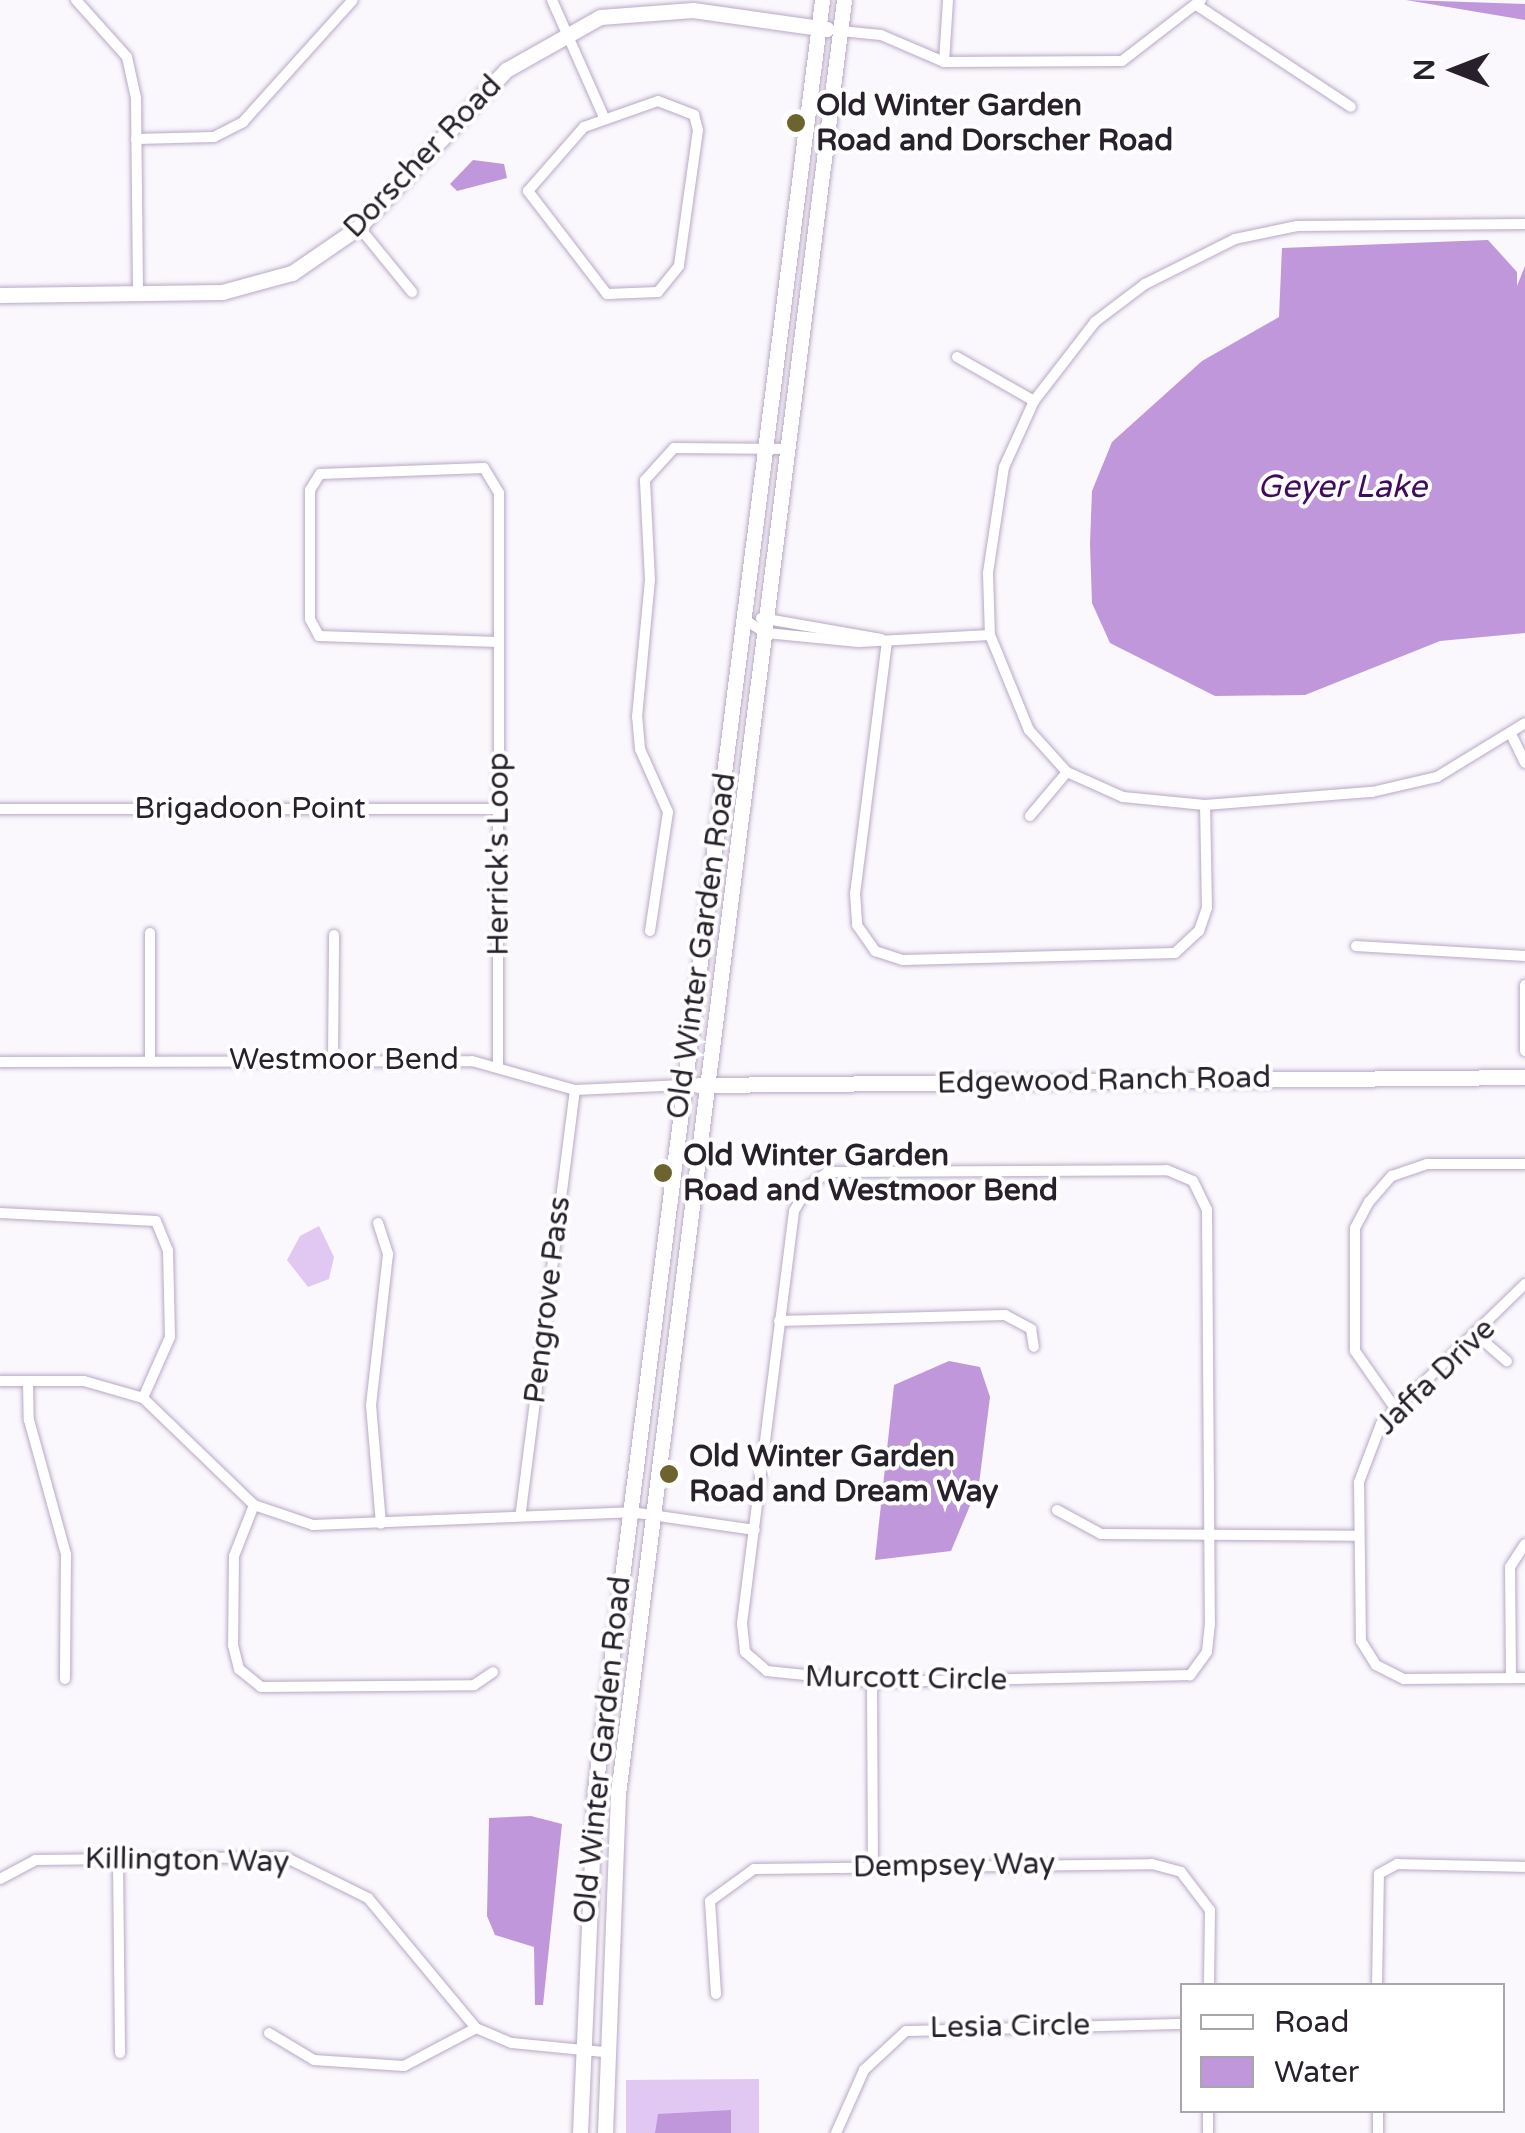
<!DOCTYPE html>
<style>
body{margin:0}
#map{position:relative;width:1525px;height:2133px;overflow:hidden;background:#faf7fd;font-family:"Varela Round",sans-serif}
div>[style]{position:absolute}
.green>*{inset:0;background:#e1c8f3}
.water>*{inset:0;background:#bf97da}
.roads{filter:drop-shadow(0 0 2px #b9a9c5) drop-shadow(0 0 2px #b9a9c5)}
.street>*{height:10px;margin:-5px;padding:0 5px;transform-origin:5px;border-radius:5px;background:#fff}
.secondary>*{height:15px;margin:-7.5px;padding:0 7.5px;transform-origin:7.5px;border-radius:7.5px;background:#fff}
.dots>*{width:28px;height:28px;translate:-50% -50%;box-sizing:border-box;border:5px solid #fff;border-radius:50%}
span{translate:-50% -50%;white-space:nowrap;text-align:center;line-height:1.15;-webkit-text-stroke:8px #fff;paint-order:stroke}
.poi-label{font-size:30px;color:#28212c;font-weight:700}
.left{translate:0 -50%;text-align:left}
.street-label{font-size:30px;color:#28212c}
.water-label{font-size:32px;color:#420a5c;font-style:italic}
.legend{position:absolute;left:1180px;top:1983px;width:325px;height:130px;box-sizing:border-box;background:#fff;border:2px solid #a9a6ab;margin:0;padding:12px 18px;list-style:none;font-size:30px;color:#28212c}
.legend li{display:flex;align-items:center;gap:20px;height:50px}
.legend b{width:50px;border:2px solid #a9a6ab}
.north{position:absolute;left:1405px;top:20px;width:100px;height:100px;-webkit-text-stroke:8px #fff;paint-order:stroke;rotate:270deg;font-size:28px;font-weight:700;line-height:40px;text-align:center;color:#28212c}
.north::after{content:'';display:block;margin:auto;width:35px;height:45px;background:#28212c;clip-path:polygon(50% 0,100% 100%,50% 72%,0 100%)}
</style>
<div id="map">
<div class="green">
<i style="clip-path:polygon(319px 1226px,334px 1257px,329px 1279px,308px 1287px,287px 1260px,300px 1236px)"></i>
<i style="clip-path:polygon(759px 2079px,759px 2133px,626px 2133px,626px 2080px)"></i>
</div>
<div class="water">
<i style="clip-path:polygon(1407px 0,1525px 4px,1525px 20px,1406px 0)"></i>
<i style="clip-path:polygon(473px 160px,504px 164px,507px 178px,457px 191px,450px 184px)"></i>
<i style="clip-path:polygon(1488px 240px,1517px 272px,1517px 286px,1525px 266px,1525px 633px,1440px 641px,1305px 695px,1215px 696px,1110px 643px,1092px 603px,1090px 544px,1092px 491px,1112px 442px,1202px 361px,1279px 317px,1282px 248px)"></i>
<i style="clip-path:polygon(949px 1361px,980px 1367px,990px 1397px,979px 1484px,951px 1551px,875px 1560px,894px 1385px)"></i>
<i style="clip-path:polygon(531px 1816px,562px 1824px,543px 2005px,535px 2005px,534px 1947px,495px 1935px,487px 1916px,489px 1818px)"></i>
<i style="clip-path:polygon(731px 2110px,731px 2133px,655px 2133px,658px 2114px)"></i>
</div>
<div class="roads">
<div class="street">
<i style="left:76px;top:0;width:76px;rotate:48.2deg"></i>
<i style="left:127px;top:57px;width:42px;rotate:77.6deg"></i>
<i style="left:136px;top:98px;width:196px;rotate:89.4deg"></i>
<i style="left:552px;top:0;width:126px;rotate:66.1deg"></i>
<i style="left:1198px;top:6px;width:183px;rotate:33.4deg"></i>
<i style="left:841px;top:31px;width:40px;rotate:5.7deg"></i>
<i style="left:881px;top:35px;width:69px;rotate:23.2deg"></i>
<i style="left:944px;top:62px;width:178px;rotate:-0.3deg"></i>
<i style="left:1122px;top:61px;width:100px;rotate:-37.7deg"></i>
<i style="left:944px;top:62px;width:62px;rotate:-86.3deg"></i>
<i style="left:658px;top:101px;width:39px;rotate:21deg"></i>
<i style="left:694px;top:115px;width:16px;rotate:75deg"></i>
<i style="left:698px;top:130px;width:137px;rotate:98deg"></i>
<i style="left:679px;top:266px;width:33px;rotate:129deg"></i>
<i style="left:658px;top:292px;width:51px;rotate:177.8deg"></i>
<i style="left:607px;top:294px;width:130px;rotate:-127.5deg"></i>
<i style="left:528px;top:191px;width:85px;rotate:-48.8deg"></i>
<i style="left:584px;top:127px;width:78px;rotate:-19.4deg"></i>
<i style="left:136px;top:139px;width:78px;rotate:-1.5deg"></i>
<i style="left:214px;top:137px;width:33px;rotate:-27deg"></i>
<i style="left:243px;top:122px;width:164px;rotate:-48deg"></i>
<i style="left:1525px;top:224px;width:228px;rotate:179.5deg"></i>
<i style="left:1297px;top:226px;width:63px;rotate:168.2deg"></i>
<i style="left:1235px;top:239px;width:101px;rotate:153.4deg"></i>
<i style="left:1145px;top:284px;width:63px;rotate:142.8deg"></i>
<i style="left:1095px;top:322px;width:100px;rotate:127.7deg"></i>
<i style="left:1034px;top:401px;width:72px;rotate:114.4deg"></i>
<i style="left:1004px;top:467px;width:107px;rotate:98.6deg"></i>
<i style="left:988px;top:573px;width:62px;rotate:88.2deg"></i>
<i style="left:990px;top:635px;width:103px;rotate:67.7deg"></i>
<i style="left:1029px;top:730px;width:57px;rotate:47.9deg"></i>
<i style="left:1067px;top:772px;width:61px;rotate:24.1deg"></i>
<i style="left:1123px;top:797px;width:82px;rotate:5.6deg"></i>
<i style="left:1205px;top:805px;width:168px;rotate:-4.5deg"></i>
<i style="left:1372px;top:792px;width:67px;rotate:-13deg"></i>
<i style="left:1437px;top:777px;width:103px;rotate:-31.5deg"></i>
<i style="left:359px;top:227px;width:84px;rotate:50.8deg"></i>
<i style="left:957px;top:357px;width:89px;rotate:29.7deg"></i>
<i style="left:761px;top:618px;width:122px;rotate:9.9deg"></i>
<i style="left:745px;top:620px;width:25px;rotate:32deg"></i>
<i style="left:766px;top:633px;width:93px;rotate:5.5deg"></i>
<i style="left:859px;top:642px;width:131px;rotate:-3.1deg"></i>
<i style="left:887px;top:641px;width:254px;rotate:97.2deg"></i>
<i style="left:855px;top:893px;width:32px;rotate:86deg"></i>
<i style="left:857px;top:925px;width:32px;rotate:55deg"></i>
<i style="left:875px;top:951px;width:29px;rotate:18deg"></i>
<i style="left:903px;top:960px;width:272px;rotate:-1.5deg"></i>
<i style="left:1175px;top:953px;width:33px;rotate:-43deg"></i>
<i style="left:1199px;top:931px;width:24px;rotate:-71deg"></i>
<i style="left:1207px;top:908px;width:103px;rotate:-91.1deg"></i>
<i style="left:498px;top:642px;width:179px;rotate:-178.1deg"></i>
<i style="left:319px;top:636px;width:19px;rotate:-118deg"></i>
<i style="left:310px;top:619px;width:129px;rotate:-90deg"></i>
<i style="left:310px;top:490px;width:19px;rotate:-58deg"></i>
<i style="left:320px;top:474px;width:164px;rotate:-2.1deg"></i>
<i style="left:484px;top:468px;width:29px;rotate:59deg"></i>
<i style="left:499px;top:493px;width:572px;rotate:90.1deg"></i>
<i style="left:1511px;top:734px;width:32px;rotate:64deg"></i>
<i style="left:0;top:809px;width:500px"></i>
<i style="left:1030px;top:816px;width:57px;rotate:-49.9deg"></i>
<i style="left:650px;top:931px;width:120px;rotate:-81.4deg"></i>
<i style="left:668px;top:812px;width:69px;rotate:-114deg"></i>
<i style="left:640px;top:749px;width:32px;rotate:-95deg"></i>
<i style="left:637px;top:717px;width:138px;rotate:-84.6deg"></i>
<i style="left:650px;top:580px;width:100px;rotate:-92.9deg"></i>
<i style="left:645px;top:480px;width:43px;rotate:-47.8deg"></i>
<i style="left:674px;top:448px;width:115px;rotate:0.5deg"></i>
<i style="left:150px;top:933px;width:127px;rotate:90deg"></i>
<i style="left:1356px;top:946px;width:169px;rotate:3.4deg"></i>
<i style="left:1525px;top:985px;width:66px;rotate:90deg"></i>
<i style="left:333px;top:1060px;width:125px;rotate:-89.5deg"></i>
<i style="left:0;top:1062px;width:472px;rotate:-0.1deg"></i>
<i style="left:472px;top:1061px;width:107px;rotate:15.7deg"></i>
<i style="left:575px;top:1090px;width:109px;rotate:-2.6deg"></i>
<i style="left:1167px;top:1170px;width:28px;rotate:23deg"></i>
<i style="left:1193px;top:1181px;width:32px;rotate:64deg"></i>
<i style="left:1207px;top:1210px;width:413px;rotate:89.6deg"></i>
<i style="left:1210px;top:1623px;width:29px;rotate:96deg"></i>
<i style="left:1207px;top:1652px;width:29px;rotate:126deg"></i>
<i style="left:1190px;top:1675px;width:318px;rotate:178.7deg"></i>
<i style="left:872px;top:1682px;width:106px;rotate:-174deg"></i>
<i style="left:767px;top:1671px;width:29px;rotate:-139deg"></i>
<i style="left:745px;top:1652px;width:29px;rotate:-96deg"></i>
<i style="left:742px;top:1623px;width:415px;rotate:-82.8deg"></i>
<i style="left:794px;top:1211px;width:28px;rotate:-60deg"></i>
<i style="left:808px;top:1187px;width:25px;rotate:-37deg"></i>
<i style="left:828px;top:1172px;width:339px;rotate:-0.3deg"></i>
<i style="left:0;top:1213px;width:156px;rotate:2.9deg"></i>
<i style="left:156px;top:1221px;width:31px;rotate:68deg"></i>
<i style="left:168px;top:1250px;width:87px;rotate:88.7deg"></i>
<i style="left:170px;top:1337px;width:67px;rotate:113.9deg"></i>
<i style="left:378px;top:1223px;width:33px;rotate:72deg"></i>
<i style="left:388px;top:1254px;width:152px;rotate:96.4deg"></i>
<i style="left:371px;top:1405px;width:119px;rotate:85.2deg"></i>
<i style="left:1525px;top:1284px;width:201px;rotate:135.8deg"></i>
<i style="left:1381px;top:1424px;width:62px;rotate:110.8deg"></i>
<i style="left:1359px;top:1482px;width:159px;rotate:89.3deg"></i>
<i style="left:1361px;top:1641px;width:28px;rotate:58deg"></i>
<i style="left:1376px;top:1665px;width:31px;rotate:27deg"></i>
<i style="left:1404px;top:1679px;width:121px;rotate:-0.5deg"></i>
<i style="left:779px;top:1321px;width:226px;rotate:-1.5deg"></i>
<i style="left:1005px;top:1315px;width:30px;rotate:28deg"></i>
<i style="left:1031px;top:1329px;width:18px;rotate:81deg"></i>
<i style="left:1479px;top:1337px;width:37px;rotate:41deg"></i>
<i style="left:0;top:1381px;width:84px"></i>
<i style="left:84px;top:1381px;width:61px;rotate:16.1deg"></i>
<i style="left:143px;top:1398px;width:154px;rotate:43.9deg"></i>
<i style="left:254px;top:1505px;width:62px;rotate:18.7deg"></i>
<i style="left:313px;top:1525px;width:318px;rotate:-2.3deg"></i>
<i style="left:631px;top:1512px;width:125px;rotate:8.3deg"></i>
<i style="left:28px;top:1381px;width:39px;rotate:89deg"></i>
<i style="left:29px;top:1420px;width:139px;rotate:74.6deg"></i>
<i style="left:66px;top:1554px;width:125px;rotate:90.5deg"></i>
<i style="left:1395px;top:1408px;width:70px;rotate:-125.1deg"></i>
<i style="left:1355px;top:1351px;width:123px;rotate:-90deg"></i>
<i style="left:1355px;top:1228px;width:30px;rotate:-62deg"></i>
<i style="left:1369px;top:1202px;width:35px;rotate:-49deg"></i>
<i style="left:1392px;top:1176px;width:37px;rotate:-19deg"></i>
<i style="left:1427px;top:1164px;width:98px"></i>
<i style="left:254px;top:1505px;width:55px;rotate:111.4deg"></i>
<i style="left:234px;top:1556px;width:89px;rotate:90.6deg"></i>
<i style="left:233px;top:1645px;width:25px;rotate:76deg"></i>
<i style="left:239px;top:1669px;width:28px;rotate:39deg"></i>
<i style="left:261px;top:1687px;width:213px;rotate:-0.5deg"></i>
<i style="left:474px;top:1685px;width:23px;rotate:-34deg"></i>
<i style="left:1057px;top:1510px;width:50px;rotate:28.6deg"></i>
<i style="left:1101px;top:1534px;width:258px;rotate:0.4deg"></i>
<i style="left:521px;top:1511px;width:424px;rotate:-82.7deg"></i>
<i style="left:1511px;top:1678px;width:111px;rotate:-90.5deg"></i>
<i style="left:1510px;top:1567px;width:27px;rotate:-57deg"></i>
<i style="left:872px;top:1682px;width:185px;rotate:89.7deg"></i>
<i style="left:118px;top:1859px;width:194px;rotate:89.4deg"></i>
<i style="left:0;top:1879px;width:40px;rotate:-28deg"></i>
<i style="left:35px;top:1860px;width:250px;rotate:-0.7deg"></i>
<i style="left:285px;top:1857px;width:93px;rotate:26.3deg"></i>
<i style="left:368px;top:1898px;width:169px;rotate:50.3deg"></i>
<i style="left:476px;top:2028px;width:39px;rotate:23deg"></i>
<i style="left:512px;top:2043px;width:92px;rotate:5.6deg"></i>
<i style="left:1377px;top:1986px;width:112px;rotate:-89deg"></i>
<i style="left:1379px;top:1874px;width:21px;rotate:-29deg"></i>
<i style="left:1397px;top:1864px;width:128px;rotate:1.3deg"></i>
<i style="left:716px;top:1994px;width:93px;rotate:-93.7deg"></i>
<i style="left:710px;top:1901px;width:54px;rotate:-36deg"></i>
<i style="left:754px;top:1869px;width:398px;rotate:-0.7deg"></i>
<i style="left:1152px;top:1864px;width:30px;rotate:15deg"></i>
<i style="left:1181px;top:1872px;width:48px;rotate:52.7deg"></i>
<i style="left:1210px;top:1910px;width:76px;rotate:90.8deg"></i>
<i style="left:269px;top:2033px;width:52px;rotate:31deg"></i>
<i style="left:314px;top:2060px;width:90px;rotate:3.8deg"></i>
<i style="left:404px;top:2066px;width:81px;rotate:-27.8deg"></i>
<i style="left:1378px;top:2110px;width:23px;rotate:90deg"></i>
<i style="left:836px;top:2133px;width:69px;rotate:-66deg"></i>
<i style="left:864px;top:2070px;width:57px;rotate:-42.9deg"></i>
<i style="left:906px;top:2031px;width:276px;rotate:-1.5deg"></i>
<i style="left:1208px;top:2133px;width:23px;rotate:-90deg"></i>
</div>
<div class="secondary">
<i style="left:0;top:295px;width:222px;rotate:-0.8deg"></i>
<i style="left:222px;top:292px;width:73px;rotate:-15.2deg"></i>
<i style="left:292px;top:273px;width:81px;rotate:-34.5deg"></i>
<i style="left:359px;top:227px;width:215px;rotate:-46.9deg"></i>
<i style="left:506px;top:70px;width:108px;rotate:-29.4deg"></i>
<i style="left:600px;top:17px;width:93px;rotate:-4.3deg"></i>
<i style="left:693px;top:10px;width:135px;rotate:8.1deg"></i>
<i style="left:698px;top:1085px;width:827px;rotate:-0.55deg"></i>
<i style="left:580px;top:2133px;width:343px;rotate:-87.5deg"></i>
<i style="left:595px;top:1790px;width:1804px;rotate:-82.77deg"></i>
<i style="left:605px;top:2133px;width:339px;rotate:-87.8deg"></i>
<i style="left:618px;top:1794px;width:1808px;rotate:-82.82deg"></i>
</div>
</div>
<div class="dots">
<i style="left:796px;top:123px;background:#6c632f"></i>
<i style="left:663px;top:1173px;background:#6c632f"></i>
<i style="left:669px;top:1474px;background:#6c632f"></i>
</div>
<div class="poi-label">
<span class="left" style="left:816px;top:123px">Old Winter Garden<br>Road and Dorscher Road</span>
<span class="left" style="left:683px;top:1173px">Old Winter Garden<br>Road and Westmoor Bend</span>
<span class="left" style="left:689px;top:1474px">Old Winter Garden<br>Road and Dream Way</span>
</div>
<div class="street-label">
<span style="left:423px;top:157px;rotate:-46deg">Dorscher Road</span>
<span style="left:250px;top:809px">Brigadoon Point</span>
<span style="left:499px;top:854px;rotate:-90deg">Herrick's Loop</span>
<span style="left:702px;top:946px;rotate:-82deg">Old Winter Garden Road</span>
<span style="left:344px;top:1060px">Westmoor Bend</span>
<span style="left:1104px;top:1081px;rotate:-1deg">Edgewood Ranch Road</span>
<span style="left:548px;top:1300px;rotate:-83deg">Pengrove Pass</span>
<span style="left:1436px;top:1377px;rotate:-44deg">Jaffa Drive</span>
<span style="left:906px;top:1679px;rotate:1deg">Murcott Circle</span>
<span style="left:603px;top:1750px;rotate:-84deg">Old Winter Garden Road</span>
<span style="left:187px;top:1861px;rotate:1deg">Killington Way</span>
<span style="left:954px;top:1866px;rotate:-1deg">Dempsey Way</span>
<span style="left:1010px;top:2027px;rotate:-1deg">Lesia Circle</span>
</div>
<div class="water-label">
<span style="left:1342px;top:487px">Geyer Lake</span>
</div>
<ul class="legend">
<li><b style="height:12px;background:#fff"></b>Road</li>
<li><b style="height:28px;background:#bf97da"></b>Water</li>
</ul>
<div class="north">N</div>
</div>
